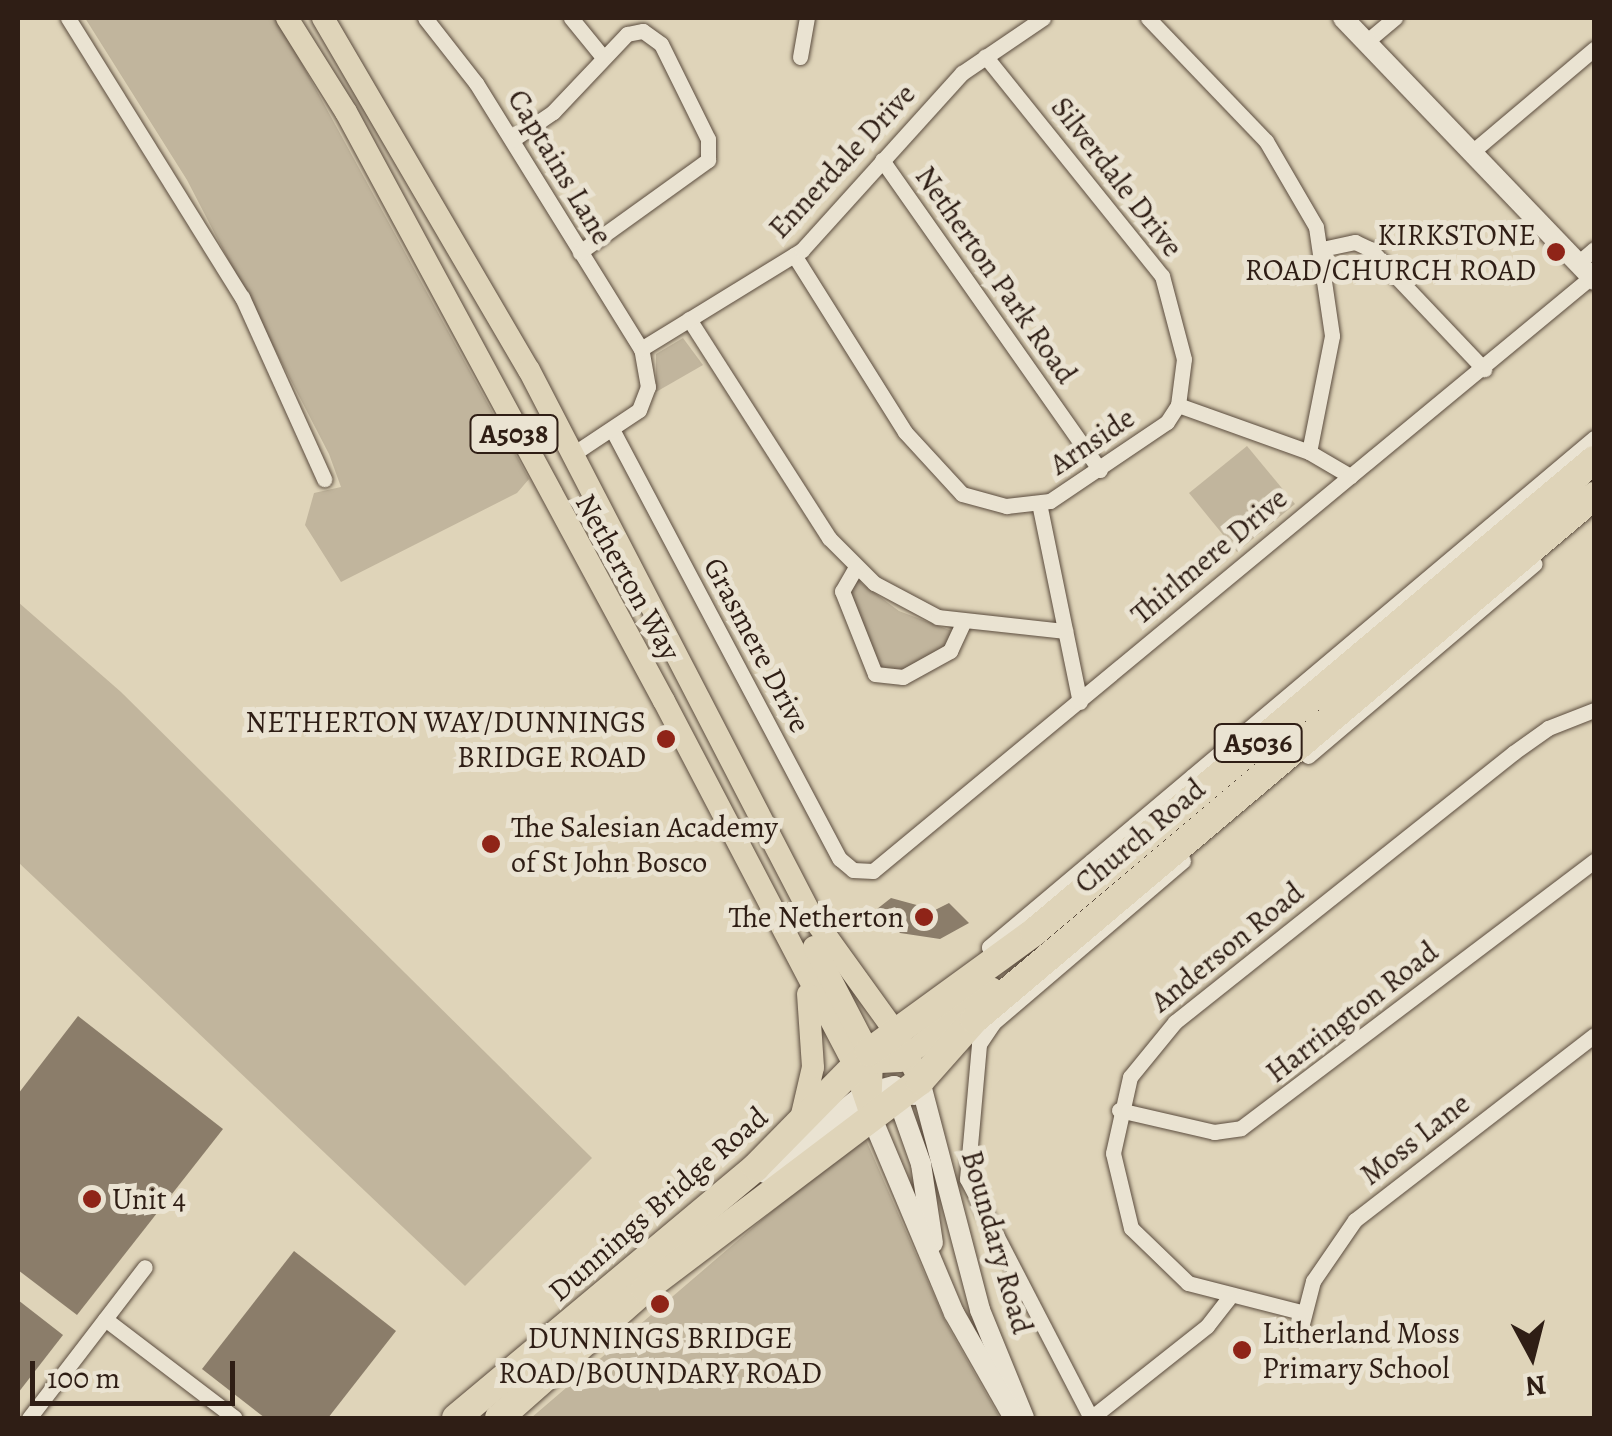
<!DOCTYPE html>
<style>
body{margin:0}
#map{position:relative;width:1612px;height:1436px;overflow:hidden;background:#dfd4b9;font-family:Alegreya,serif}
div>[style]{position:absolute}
.green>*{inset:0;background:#c1b59d}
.building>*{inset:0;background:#8b7d6a}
.roads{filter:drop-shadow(0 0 2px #5b4c3e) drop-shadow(0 0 2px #5b4c3e)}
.street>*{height:15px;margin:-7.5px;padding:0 7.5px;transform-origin:7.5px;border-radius:7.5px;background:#eae3d2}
.secondary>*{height:20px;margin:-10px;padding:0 10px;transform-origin:10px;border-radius:10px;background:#eae3d2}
.primary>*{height:22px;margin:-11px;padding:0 11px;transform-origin:11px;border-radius:11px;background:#dfd4b9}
.highway>*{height:28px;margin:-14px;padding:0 14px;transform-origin:14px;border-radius:14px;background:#dfd4b9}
.dots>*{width:28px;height:28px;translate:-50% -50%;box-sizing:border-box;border:5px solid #eae3d2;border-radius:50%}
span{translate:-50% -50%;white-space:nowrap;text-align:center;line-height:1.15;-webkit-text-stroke:10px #eae3d2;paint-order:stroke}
.shield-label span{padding:2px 8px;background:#eae3d2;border:2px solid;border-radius:8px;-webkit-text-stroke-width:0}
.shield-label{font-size:28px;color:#2f1e15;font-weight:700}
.street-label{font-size:30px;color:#2f1e15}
.poi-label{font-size:30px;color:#2f1e15}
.right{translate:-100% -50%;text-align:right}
.left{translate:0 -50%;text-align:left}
.frame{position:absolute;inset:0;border:20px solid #2f1e15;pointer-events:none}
.north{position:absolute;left:1482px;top:1306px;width:100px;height:100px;-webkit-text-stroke:8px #eae3d2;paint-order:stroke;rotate:173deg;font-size:28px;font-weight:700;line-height:40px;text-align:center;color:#2f1e15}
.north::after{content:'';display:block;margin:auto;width:35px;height:45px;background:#2f1e15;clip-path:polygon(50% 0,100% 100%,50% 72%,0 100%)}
.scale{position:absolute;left:30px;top:1361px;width:205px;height:45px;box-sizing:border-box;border:5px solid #2f1e15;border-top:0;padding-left:12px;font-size:30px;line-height:35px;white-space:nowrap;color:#2f1e15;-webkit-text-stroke:8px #eae3d2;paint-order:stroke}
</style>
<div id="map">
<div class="green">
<i style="clip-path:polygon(85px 18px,277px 18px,529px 479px,517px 493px,341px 582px,305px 525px,314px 493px,341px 487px,329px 454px,187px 180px)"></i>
<i style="clip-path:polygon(683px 338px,703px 365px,656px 392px,656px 354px)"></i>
<i style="clip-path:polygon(1247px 446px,1295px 504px,1237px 552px,1189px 493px)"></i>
<i style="clip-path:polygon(853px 577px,899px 611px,952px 631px,952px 644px,903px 670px,879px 670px,846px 582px)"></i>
<i style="clip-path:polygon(18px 602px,121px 692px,592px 1158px,465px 1286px,18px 862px)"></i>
<i style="clip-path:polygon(863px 1133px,946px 1323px,1000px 1418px,531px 1418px)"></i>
</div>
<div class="building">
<i style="clip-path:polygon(891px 898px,935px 910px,949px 903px,969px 923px,940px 939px,900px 933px,877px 909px)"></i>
<i style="clip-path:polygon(78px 1016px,223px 1129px,77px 1315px,18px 1270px,18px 1094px)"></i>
<i style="clip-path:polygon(294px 1251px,396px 1331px,328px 1418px,265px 1418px,202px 1369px)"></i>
<i style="clip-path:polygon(18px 1300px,63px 1335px,18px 1393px)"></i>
</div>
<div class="roads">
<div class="street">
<i style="left:68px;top:18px;width:329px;rotate:58.1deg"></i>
<i style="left:242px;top:297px;width:200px;rotate:65.7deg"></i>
<i style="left:425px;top:18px;width:83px;rotate:51.9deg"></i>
<i style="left:476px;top:83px;width:313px;rotate:58.2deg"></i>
<i style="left:571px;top:18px;width:49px;rotate:50.8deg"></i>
<i style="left:1148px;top:18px;width:170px;rotate:46.2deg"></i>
<i style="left:1266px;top:141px;width:99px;rotate:59.8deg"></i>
<i style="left:1316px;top:227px;width:110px;rotate:81.6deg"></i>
<i style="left:1332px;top:336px;width:118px;rotate:101.2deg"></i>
<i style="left:1366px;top:42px;width:38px;rotate:-40deg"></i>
<i style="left:800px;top:57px;width:40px;rotate:-80deg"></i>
<i style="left:512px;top:140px;width:50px;rotate:-34.3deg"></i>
<i style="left:553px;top:112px;width:108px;rotate:-46.5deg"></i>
<i style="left:627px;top:34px;width:16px;rotate:-11deg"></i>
<i style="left:643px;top:31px;width:22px;rotate:36deg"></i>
<i style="left:661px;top:44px;width:106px;rotate:63.7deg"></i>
<i style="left:708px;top:139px;width:21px;rotate:90deg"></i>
<i style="left:708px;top:160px;width:158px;rotate:144.3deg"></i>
<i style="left:1472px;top:152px;width:160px;rotate:-40.2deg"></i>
<i style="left:882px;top:160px;width:379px;rotate:54.9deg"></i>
<i style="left:1322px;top:249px;width:34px;rotate:-12deg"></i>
<i style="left:1355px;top:242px;width:17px;rotate:25deg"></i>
<i style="left:1370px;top:249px;width:166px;rotate:46.5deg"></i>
<i style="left:794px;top:255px;width:209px;rotate:57.9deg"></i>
<i style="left:905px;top:432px;width:84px;rotate:47.4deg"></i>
<i style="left:962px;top:494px;width:46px;rotate:15.3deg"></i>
<i style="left:1006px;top:506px;width:44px;rotate:-6.5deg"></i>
<i style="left:1050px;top:501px;width:141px;rotate:-34deg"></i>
<i style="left:1167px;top:422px;width:20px;rotate:-57deg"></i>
<i style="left:1178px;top:405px;width:46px;rotate:-82.6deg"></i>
<i style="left:1184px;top:359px;width:86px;rotate:-104.8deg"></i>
<i style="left:1162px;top:276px;width:282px;rotate:-128.8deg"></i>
<i style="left:1578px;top:263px;width:21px;rotate:-41deg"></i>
<i style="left:689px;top:319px;width:260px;rotate:57.4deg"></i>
<i style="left:829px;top:538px;width:64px;rotate:45deg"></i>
<i style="left:874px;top:583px;width:72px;rotate:28deg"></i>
<i style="left:938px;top:617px;width:128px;rotate:6.3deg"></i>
<i style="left:1178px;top:405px;width:139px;rotate:19.7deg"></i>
<i style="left:1309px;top:452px;width:48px;rotate:30.3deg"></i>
<i style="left:614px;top:433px;width:482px;rotate:62.1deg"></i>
<i style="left:840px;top:859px;width:17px;rotate:40deg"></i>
<i style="left:853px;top:870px;width:20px;rotate:3deg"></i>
<i style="left:873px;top:871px;width:932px;rotate:-39.6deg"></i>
<i style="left:573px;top:454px;width:79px;rotate:-33.7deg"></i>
<i style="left:639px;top:410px;width:25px;rotate:-69deg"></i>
<i style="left:648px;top:387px;width:39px;rotate:-100deg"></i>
<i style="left:641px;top:349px;width:189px;rotate:-31.6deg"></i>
<i style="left:802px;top:250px;width:239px;rotate:-47.9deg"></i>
<i style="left:962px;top:73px;width:98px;rotate:-34.2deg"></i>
<i style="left:1039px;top:503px;width:203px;rotate:78.4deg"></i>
<i style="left:856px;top:567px;width:28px;rotate:120deg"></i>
<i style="left:842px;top:591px;width:89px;rotate:68.3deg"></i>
<i style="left:875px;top:674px;width:28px;rotate:6deg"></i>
<i style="left:903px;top:677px;width:54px;rotate:-29deg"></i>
<i style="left:950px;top:651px;width:31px;rotate:-65deg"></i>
<i style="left:1308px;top:756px;width:297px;rotate:-40.3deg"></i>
<i style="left:995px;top:961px;width:15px;rotate:-113deg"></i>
<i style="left:989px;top:947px;width:791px;rotate:-40.07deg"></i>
<i style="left:1119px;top:1110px;width:98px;rotate:13deg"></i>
<i style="left:1214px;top:1132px;width:27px;rotate:-8deg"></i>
<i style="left:1241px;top:1128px;width:443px;rotate:-37.1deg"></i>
<i style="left:1301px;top:1312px;width:117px;rotate:-165.6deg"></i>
<i style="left:1188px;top:1283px;width:79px;rotate:-136deg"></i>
<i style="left:1131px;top:1228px;width:77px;rotate:-103.5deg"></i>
<i style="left:1113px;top:1153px;width:78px;rotate:-77.4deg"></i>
<i style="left:1130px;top:1077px;width:71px;rotate:-50.7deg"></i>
<i style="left:1175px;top:1022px;width:432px;rotate:-38.5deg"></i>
<i style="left:1513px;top:753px;width:43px;rotate:-35.5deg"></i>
<i style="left:1548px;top:728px;width:49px;rotate:-21.4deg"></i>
<i style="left:105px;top:1319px;width:163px;rotate:37.3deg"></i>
<i style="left:1299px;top:1335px;width:56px;rotate:-75.5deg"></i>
<i style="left:1313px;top:1281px;width:74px;rotate:-55.5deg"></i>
<i style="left:1355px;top:1220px;width:302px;rotate:-37.7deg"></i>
<i style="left:29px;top:1418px;width:190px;rotate:-52.5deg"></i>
<i style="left:1091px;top:1418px;width:269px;rotate:-117.4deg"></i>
<i style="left:967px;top:1179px;width:136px;rotate:-84.9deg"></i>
<i style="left:979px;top:1044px;width:25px;rotate:-56deg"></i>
<i style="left:993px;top:1023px;width:250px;rotate:-40.5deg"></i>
<i style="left:1091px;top:1418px;width:148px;rotate:-38.4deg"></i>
<i style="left:1207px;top:1326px;width:34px;rotate:-52deg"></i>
</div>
<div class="secondary">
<i style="left:1343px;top:18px;width:363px;rotate:46.2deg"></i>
<i style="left:920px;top:1081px;width:237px;rotate:75.3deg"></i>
<i style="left:980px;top:1310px;width:117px;rotate:67.8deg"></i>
<i style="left:894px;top:1088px;width:81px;rotate:70.4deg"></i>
<i style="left:921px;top:1164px;width:80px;rotate:81.4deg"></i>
<i style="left:872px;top:1118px;width:212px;rotate:67.2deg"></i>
<i style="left:954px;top:1313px;width:115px;rotate:60.3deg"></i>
<i style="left:765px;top:1173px;width:127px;rotate:-38.6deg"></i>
<i style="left:864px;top:1094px;width:31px;rotate:-15deg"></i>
<i style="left:894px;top:1086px;width:22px;rotate:24deg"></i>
</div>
<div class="primary">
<i style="left:287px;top:18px;width:111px;rotate:57.9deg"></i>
<i style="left:346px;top:112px;width:669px;rotate:61.64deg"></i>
<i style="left:664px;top:701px;width:411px;rotate:62.4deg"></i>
<i style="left:854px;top:1065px;width:56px;rotate:71.2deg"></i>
<i style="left:323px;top:18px;width:408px;rotate:59.7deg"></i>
<i style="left:529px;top:370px;width:614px;rotate:62.64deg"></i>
<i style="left:811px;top:915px;width:145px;rotate:54.2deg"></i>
<i style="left:896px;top:1033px;width:54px;rotate:63.4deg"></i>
<i style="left:814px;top:947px;width:126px;rotate:62.6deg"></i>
<i style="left:872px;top:1059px;width:55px;rotate:92.1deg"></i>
<i style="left:861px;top:1063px;width:39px;rotate:-3deg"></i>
<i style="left:900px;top:1061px;width:117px;rotate:-38.4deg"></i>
<i style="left:800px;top:1123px;width:57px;rotate:-76.9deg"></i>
<i style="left:813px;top:1067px;width:73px;rotate:-93.9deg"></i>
</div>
<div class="highway">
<i style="left:456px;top:1418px;width:391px;rotate:-39.9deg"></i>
<i style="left:756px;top:1167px;width:161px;rotate:-45.5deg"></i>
<i style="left:869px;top:1052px;width:204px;rotate:-36deg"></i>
<i style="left:1034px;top:932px;width:732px;rotate:-40.13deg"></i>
<i style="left:499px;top:1418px;width:195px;rotate:-41.5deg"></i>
<i style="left:645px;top:1289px;width:345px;rotate:-37.1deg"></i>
<i style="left:920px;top:1081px;width:81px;rotate:-48.5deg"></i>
<i style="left:974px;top:1020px;width:812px;rotate:-40.2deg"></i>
</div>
</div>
<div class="dots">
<i style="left:1556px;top:252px;background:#8f2418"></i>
<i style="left:666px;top:739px;background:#8f2418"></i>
<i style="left:491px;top:844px;background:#8f2418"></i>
<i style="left:924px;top:917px;background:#8f2418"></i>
<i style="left:92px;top:1199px;background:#8f2418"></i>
<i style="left:660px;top:1304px;background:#8f2418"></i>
<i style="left:1242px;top:1350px;background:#8f2418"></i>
</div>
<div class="shield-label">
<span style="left:514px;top:434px">A5038</span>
<span style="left:1258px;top:743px">A5036</span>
</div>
<div class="street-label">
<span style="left:842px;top:161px;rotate:-47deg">Ennerdale Drive</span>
<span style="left:560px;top:167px;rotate:59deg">Captains Lane</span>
<span style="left:1117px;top:177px;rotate:52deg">Silverdale Drive</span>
<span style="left:996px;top:275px;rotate:55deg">Netherton Park Road</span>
<span style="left:1092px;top:441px;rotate:-34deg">Arnside</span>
<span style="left:1209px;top:556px;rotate:-40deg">Thirlmere Drive</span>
<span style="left:628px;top:577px;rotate:61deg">Netherton Way</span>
<span style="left:757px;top:645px;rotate:62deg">Grasmere Drive</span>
<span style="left:1140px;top:836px;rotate:-40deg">Church Road</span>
<span style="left:1227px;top:947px;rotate:-39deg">Anderson Road</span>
<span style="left:1352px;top:1012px;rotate:-38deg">Harrington Road</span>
<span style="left:1415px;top:1139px;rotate:-38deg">Moss Lane</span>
<span style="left:658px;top:1204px;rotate:-41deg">Dunnings Bridge Road</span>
<span style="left:997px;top:1242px;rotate:74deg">Boundary Road</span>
</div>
<div class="poi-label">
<span class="right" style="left:1536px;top:252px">KIRKSTONE<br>ROAD/CHURCH ROAD</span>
<span class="right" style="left:646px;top:739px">NETHERTON WAY/DUNNINGS<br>BRIDGE ROAD</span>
<span class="left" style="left:511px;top:844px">The Salesian Academy<br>of St John Bosco</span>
<span class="right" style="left:904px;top:917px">The Netherton</span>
<span class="left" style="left:112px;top:1199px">Unit 4</span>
<span class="left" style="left:1262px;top:1350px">Litherland Moss<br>Primary School</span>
<span style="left:660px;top:1355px">DUNNINGS BRIDGE<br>ROAD/BOUNDARY ROAD</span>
</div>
<div class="frame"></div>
<div class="north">N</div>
<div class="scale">100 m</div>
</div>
